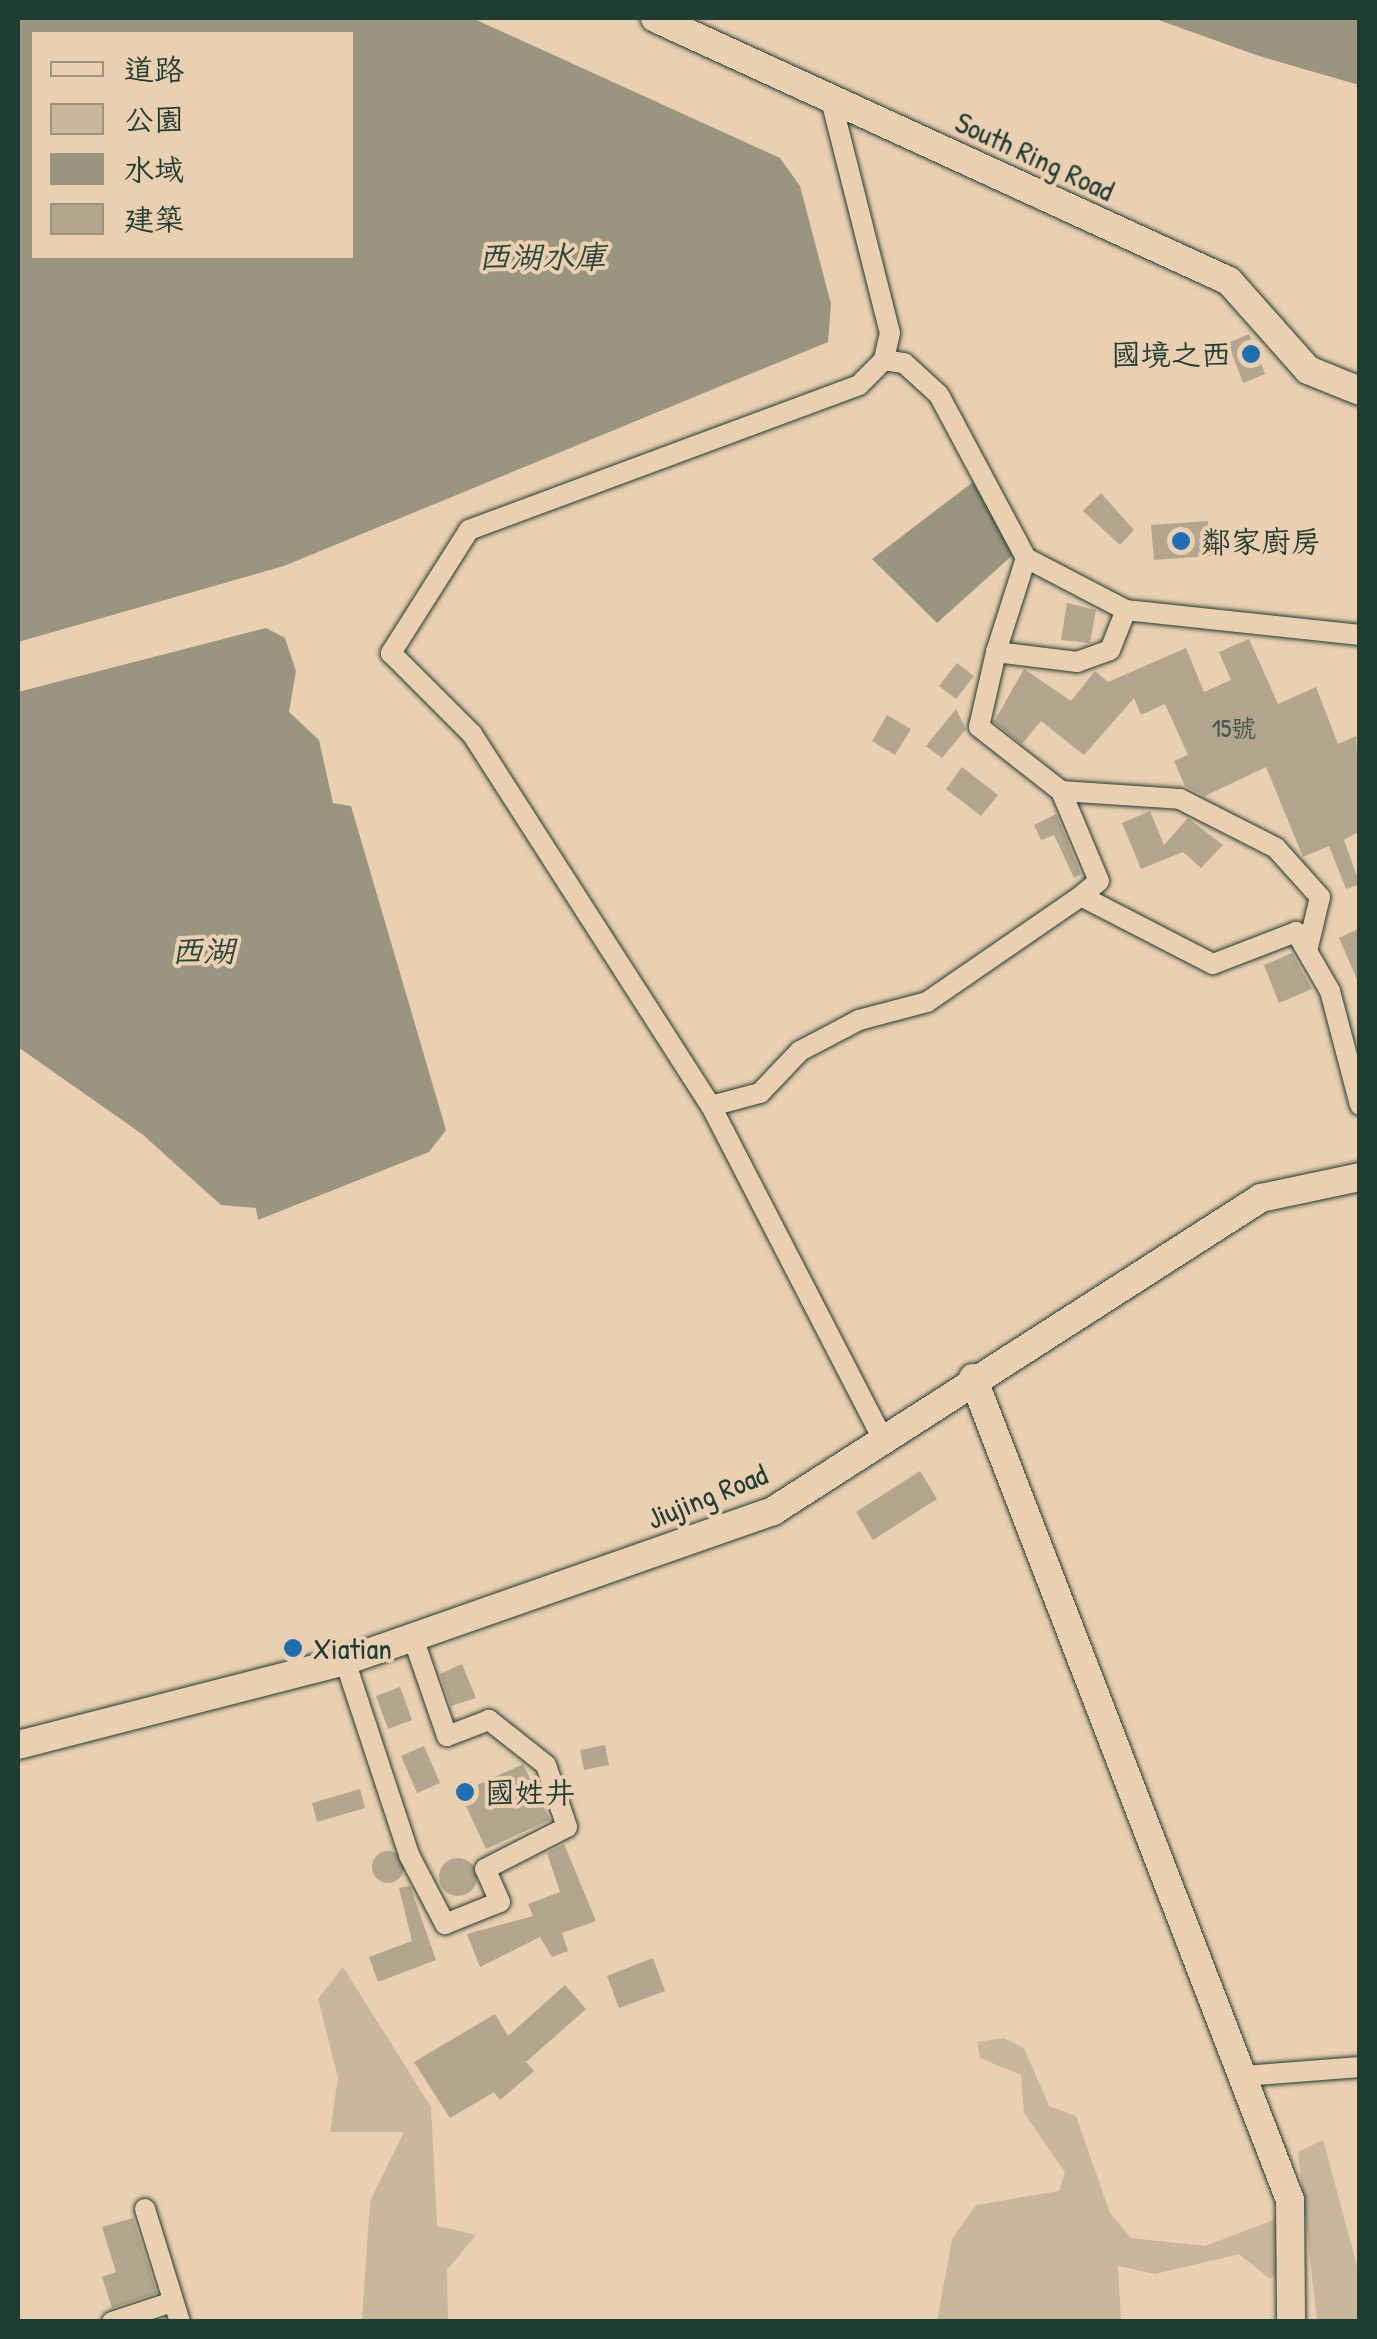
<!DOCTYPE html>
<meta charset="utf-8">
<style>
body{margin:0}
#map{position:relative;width:1377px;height:2339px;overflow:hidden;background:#eacfb1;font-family:"Patrick Hand","LXGW WenKai TC",sans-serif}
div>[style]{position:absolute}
.green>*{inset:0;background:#c9b79c}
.water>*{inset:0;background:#999580}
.building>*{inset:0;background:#b2a68e}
.round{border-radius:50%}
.roads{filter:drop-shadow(0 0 2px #1f3d34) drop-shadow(0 0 2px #1f3d34)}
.street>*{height:20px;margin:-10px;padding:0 10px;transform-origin:10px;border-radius:10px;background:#eacfb1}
.secondary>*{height:28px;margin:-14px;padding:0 14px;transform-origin:14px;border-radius:14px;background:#eacfb1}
.dots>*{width:28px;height:28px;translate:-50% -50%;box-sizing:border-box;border:5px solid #eacfb1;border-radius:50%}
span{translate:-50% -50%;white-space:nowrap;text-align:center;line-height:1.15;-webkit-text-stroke:8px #eacfb1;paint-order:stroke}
.number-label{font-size:25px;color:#44574a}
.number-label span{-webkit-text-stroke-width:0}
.street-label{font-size:30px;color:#1f3d34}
.poi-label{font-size:30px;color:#1f3d34}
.right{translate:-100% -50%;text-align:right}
.left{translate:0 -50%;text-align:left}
.water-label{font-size:32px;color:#2b463c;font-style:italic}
.frame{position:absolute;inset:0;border:20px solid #1f3d34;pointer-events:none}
.legend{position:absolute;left:30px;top:30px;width:325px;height:230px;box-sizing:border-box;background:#eacfb1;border:2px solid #99957f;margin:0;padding:12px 18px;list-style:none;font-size:30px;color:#1f3d34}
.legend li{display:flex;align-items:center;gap:20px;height:50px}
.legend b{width:50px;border:2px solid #99957f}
</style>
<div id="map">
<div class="green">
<i style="clip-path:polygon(343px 1967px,431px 2107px,437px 2226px,476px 2235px,447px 2270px,448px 2321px,362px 2321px,370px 2201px,404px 2132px,330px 2132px,338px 2078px,318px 1999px)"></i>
<i style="clip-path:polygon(1004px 2038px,1024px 2048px,1049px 2106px,1076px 2116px,1110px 2213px,1131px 2238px,1205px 2246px,1274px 2220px,1280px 2269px,1270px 2279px,1239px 2254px,1155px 2274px,1118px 2266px,1121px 2321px,937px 2322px,952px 2239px,976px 2205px,1059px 2191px,1065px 2172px,1024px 2113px,1021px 2075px,980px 2058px,977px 2042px)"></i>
<i style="clip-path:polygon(1323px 2140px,1359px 2273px,1359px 2321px,1317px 2321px,1298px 2152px)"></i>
</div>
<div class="water">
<i style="clip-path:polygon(evenodd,18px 18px,472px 18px,780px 158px,800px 186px,831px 304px,828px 342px,284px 566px,18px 642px,18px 18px,32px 32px,352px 32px,352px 258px,32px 258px,32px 32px)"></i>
<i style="clip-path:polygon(1153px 18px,1359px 18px,1359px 85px,1259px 56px)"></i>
<i style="clip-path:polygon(973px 482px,1015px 553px,937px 623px,872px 559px)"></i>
<i style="clip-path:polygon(266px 628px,285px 638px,296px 671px,289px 712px,319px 740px,333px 803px,351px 806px,446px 1130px,429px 1152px,258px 1220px,256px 1208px,221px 1205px,142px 1134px,18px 1047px,18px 692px)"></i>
</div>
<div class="building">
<i style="clip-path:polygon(1249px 334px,1265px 374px,1243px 383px,1228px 343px)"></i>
<i style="clip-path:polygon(1101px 493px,1134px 530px,1120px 545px,1083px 511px)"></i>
<i style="clip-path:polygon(1208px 521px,1211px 556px,1154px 560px,1151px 525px)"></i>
<i style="clip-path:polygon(1067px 603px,1096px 610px,1090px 643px,1061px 640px)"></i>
<i style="clip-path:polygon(1249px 639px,1278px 704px,1316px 687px,1338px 744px,1356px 736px,1360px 831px,1344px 840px,1360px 884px,1346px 889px,1329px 846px,1303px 857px,1266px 767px,1205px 796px,1185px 786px,1174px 761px,1188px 755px,1165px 704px,1141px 715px,1134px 698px,1084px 755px,1041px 721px,1022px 744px,994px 722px,1024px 669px,1071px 701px,1095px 671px,1108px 682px,1186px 648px,1204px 692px,1231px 680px,1219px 652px)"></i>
<i style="clip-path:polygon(957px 663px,974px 676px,956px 699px,939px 686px)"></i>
<i style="clip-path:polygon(956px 709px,966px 729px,942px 758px,926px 746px)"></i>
<i style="clip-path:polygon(887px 715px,911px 729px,895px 755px,872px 741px)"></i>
<i style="clip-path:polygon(962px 767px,998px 795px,981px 816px,946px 789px)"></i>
<i style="clip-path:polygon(1150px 811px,1164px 845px,1188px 818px,1223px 845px,1201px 868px,1183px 852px,1141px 869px,1122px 823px)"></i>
<i style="clip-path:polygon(1056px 814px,1081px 874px,1074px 878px,1054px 835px,1041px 840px,1034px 825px)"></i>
<i style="clip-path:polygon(1360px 928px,1360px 986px,1339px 938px)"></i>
<i style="clip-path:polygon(1292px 953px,1312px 989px,1279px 1003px,1264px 965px)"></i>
<i style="clip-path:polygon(920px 1471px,937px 1499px,873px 1540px,856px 1512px)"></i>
<i style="clip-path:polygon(462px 1664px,476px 1698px,451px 1706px,440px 1674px)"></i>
<i style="clip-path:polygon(400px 1687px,412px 1720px,388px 1729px,376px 1696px)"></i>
<i style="clip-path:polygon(605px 1745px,609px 1765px,584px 1770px,580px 1750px)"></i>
<i style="clip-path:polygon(424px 1746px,440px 1783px,417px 1793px,401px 1756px)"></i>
<i style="clip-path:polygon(523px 1764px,550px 1820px,486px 1849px,460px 1793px)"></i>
<i style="clip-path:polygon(360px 1789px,365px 1808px,317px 1822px,312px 1803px)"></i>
<i style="clip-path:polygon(564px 1844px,596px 1921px,562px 1933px,568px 1951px,552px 1957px,540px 1937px,480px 1967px,467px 1934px,533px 1916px,528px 1904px,560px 1892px,547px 1853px)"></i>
<i class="round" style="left:372px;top:1851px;width:32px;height:32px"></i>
<i class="round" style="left:439px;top:1858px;width:38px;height:38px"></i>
<i style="clip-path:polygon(410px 1886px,436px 1960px,378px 1982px,369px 1957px,412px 1941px,399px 1888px)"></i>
<i style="clip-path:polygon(653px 1958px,665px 1991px,619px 2008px,607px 1976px)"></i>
<i style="clip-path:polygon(565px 1985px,586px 2009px,526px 2062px,534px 2071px,500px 2100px,494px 2092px,450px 2118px,414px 2062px,495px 2014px,508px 2036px)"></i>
<i style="clip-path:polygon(133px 2218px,157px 2293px,112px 2308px,102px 2277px,116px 2272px,102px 2227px)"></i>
</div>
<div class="roads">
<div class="street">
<i style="left:831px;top:100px;width:240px;rotate:75.8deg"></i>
<i style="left:890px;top:333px;width:28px;rotate:103deg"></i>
<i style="left:884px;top:360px;width:35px;rotate:135deg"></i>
<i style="left:859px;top:385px;width:416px;rotate:159.6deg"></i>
<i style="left:469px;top:530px;width:146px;rotate:122.4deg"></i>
<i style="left:391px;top:653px;width:115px;rotate:45deg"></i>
<i style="left:472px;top:734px;width:442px;rotate:57.3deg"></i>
<i style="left:711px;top:1106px;width:369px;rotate:62.7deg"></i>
<i style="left:884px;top:360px;width:20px;rotate:9deg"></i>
<i style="left:904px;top:363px;width:47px;rotate:42.4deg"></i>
<i style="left:939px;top:395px;width:185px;rotate:61.9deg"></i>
<i style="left:1026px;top:558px;width:99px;rotate:107.7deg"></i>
<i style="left:1026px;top:558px;width:113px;rotate:27.5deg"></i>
<i style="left:1061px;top:791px;width:119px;rotate:3.8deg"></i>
<i style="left:1180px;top:799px;width:108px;rotate:27deg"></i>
<i style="left:1276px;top:848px;width:66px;rotate:48.1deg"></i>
<i style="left:1320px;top:897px;width:51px;rotate:103.5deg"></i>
<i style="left:1081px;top:896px;width:23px;rotate:-40deg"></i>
<i style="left:1099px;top:881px;width:98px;rotate:-112.9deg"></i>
<i style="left:1061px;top:791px;width:104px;rotate:-142deg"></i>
<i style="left:979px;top:727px;width:77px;rotate:-77.2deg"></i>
<i style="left:996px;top:652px;width:82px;rotate:7deg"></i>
<i style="left:1077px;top:662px;width:35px;rotate:-20deg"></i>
<i style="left:1110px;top:650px;width:43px;rotate:-68.2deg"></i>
<i style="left:1126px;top:610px;width:235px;rotate:6.1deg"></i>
<i style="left:711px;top:1106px;width:51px;rotate:-14.9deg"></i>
<i style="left:760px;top:1093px;width:58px;rotate:-46.4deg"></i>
<i style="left:800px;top:1051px;width:67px;rotate:-27.7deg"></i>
<i style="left:859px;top:1020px;width:70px;rotate:-14.8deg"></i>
<i style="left:927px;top:1002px;width:187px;rotate:-34.5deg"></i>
<i style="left:1081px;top:896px;width:148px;rotate:27.3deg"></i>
<i style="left:1213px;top:964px;width:89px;rotate:-21.1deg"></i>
<i style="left:1296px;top:932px;width:68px;rotate:60deg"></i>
<i style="left:1330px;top:991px;width:118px;rotate:75.3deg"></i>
<i style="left:345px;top:1661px;width:204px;rotate:71.7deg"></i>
<i style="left:409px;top:1855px;width:78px;rotate:62.4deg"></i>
<i style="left:445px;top:1924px;width:59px;rotate:-21.8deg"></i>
<i style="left:500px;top:1902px;width:36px;rotate:-114deg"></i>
<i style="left:485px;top:1869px;width:92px;rotate:-27.1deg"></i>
<i style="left:567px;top:1827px;width:65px;rotate:-108.7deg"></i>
<i style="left:546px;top:1765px;width:73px;rotate:-141.7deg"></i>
<i style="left:489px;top:1720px;width:45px;rotate:159.1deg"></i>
<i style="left:447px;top:1736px;width:104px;rotate:-109.1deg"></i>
<i style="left:1244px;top:2076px;width:116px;rotate:-4.4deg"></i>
<i style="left:145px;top:2209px;width:118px;rotate:72.8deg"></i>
<i style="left:112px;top:2322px;width:63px;rotate:-18.4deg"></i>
</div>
<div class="secondary">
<i style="left:655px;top:18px;width:631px;rotate:24.62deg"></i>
<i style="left:1229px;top:281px;width:119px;rotate:48.4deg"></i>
<i style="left:1308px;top:370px;width:56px;rotate:22deg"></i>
<i style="left:973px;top:1378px;width:881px;rotate:68.91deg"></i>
<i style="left:1290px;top:2200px;width:122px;rotate:89.5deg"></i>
<i style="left:18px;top:1745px;width:338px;rotate:-14.4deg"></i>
<i style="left:345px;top:1661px;width:454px;rotate:-19.3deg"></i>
<i style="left:773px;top:1511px;width:580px;rotate:-32.68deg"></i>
<i style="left:1261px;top:1198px;width:101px;rotate:-12deg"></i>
</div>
</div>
<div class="dots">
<i style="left:1251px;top:354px;background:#1f6fb2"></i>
<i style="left:1181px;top:541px;background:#1f6fb2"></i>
<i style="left:293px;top:1648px;background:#1f6fb2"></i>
<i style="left:465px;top:1792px;background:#1f6fb2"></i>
</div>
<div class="number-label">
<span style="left:1234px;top:728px">15號</span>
</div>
<div class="street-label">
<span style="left:1035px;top:156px;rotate:25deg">South Ring Road</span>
<span style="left:707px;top:1496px;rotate:-22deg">Jiujing Road</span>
</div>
<div class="poi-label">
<span class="right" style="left:1231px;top:354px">國境之西</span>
<span class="left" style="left:1201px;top:541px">鄰家廚房</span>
<span class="left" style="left:313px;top:1648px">Xiatian</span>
<span class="left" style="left:485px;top:1792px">國姓井</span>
</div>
<div class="water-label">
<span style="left:542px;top:257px">西湖水庫</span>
<span style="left:203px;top:951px">西湖</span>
</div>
<div class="frame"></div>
<ul class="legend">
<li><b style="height:12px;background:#eacfb1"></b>道路</li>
<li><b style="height:28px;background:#c9b79c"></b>公園</li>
<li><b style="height:28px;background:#999580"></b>水域</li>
<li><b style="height:28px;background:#b2a68e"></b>建築</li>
</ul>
</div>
